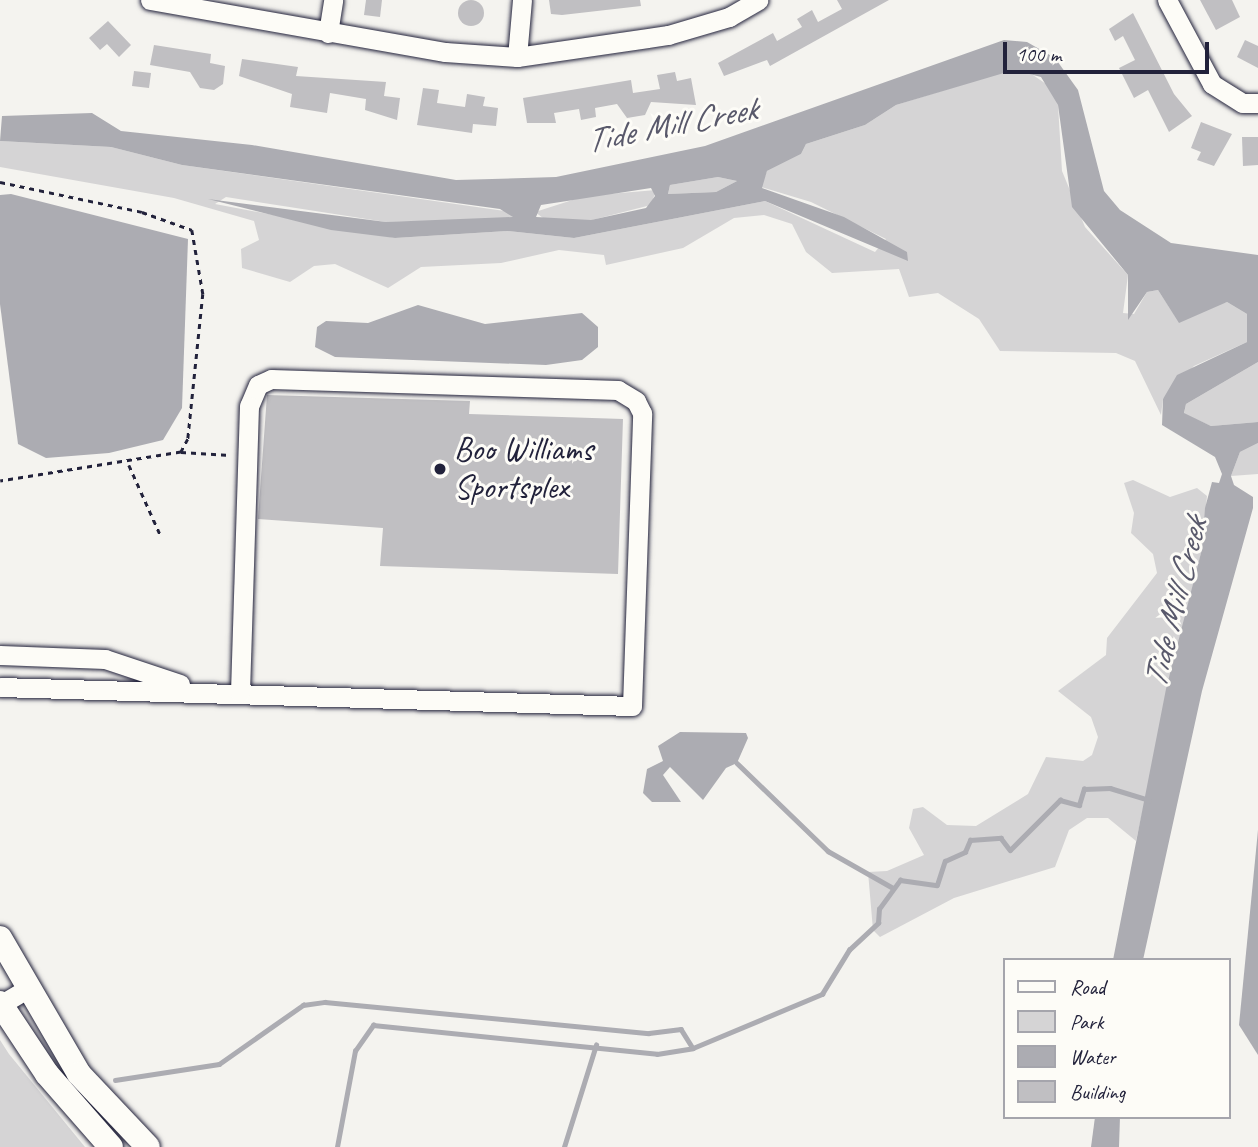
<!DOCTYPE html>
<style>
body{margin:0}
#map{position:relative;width:1258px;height:1147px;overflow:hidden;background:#f4f3ef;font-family:Caveat,sans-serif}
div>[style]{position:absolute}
.green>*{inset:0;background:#d5d4d5}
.water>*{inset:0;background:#acacb2}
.stream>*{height:4.5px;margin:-2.25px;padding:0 2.25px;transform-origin:2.25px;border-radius:2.25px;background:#acacb2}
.building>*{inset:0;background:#c0bfc2}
.round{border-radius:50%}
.path>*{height:2.5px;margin-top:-1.25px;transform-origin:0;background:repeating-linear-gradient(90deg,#22223b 0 5px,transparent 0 10px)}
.roads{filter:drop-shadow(0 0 2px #22223b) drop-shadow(0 0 2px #22223b)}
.minor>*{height:19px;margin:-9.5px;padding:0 9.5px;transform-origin:9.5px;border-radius:9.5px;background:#fdfcf7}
.major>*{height:24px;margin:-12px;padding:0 12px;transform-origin:12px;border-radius:12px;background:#fdfcf7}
.dots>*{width:19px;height:19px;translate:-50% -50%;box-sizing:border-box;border:4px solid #fdfcf7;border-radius:50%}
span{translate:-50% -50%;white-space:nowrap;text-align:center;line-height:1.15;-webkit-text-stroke:6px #fdfcf7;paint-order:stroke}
.poi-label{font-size:33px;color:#22223b}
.left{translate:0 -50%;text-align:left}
.water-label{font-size:35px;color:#59596b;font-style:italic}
.legend{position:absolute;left:1003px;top:958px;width:228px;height:161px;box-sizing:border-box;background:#fdfcf7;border:2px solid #a5a5ac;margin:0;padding:9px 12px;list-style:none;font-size:21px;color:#22223b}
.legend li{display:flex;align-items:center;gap:14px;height:35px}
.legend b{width:35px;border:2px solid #a5a5ac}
.scale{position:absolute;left:1003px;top:42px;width:206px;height:32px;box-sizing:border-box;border:4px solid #22223b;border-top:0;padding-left:9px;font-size:21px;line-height:24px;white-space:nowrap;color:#22223b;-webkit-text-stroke:5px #fdfcf7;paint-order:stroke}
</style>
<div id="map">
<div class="green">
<i style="clip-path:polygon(1027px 71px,1052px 88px,1058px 105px,1062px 171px,1085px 227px,1128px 275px,1123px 313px,1134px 314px,1147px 292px,1158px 290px,1175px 316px,1227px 302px,1247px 314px,1247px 342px,1194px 366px,1163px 399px,1161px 415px,1135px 361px,1116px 353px,1000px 351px,979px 319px,938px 293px,909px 297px,899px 269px,832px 273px,806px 252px,792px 224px,764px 215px,734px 218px,683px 248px,606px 265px,604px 255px,559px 250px,501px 263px,421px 267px,388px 288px,335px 264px,314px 266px,290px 282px,242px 268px,241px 249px,259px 240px,254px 221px,174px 198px,0 167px,0 141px,111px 147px,182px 165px,512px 212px,513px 218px,494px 220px,386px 222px,226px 197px,215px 204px,395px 238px,507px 231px,574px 238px,765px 201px,875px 252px,886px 239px,811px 202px,761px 187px,767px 171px,801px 154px,806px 144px,865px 125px,896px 105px,1000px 73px)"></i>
<i style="clip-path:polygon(718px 177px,737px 181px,716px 192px,668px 194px,670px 185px)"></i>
<i style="clip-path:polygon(656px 190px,651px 205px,592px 220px,547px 221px,535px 212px,585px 196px)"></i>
<i style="clip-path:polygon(1258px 362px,1258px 422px,1211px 426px,1184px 414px,1186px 404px)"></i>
<i style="clip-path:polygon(1258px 443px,1258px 474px,1231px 476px,1240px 452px)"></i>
<i style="clip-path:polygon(1133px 480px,1170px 497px,1197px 488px,1207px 496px,1202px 549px,1136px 841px,1108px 818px,1087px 818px,1069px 830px,1055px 867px,954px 898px,880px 937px,873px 930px,868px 872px,887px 871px,924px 855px,909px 828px,913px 809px,923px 807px,947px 825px,976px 826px,1028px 794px,1046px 757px,1083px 761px,1092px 755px,1098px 737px,1091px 717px,1058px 691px,1106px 655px,1107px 638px,1157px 573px,1153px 554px,1131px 533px,1134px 513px,1124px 483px)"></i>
<i style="clip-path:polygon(0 1040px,9px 1054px,85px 1147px,0 1147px)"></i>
</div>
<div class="water">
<i style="clip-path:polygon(evenodd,1004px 40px,1027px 42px,1055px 58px,1078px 90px,1104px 191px,1120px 210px,1171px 243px,1258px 255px,1258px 362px,1186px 404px,1184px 413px,1211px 426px,1258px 422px,1258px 443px,1240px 452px,1231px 476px,1234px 485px,1253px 497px,1253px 508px,1202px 691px,1143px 960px,1113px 960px,1166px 689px,1202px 549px,1205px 508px,1212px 482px,1219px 483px,1222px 474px,1215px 457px,1162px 425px,1163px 399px,1177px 375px,1247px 342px,1247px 314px,1227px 302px,1179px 323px,1158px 290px,1147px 292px,1128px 320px,1128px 275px,1072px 207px,1058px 105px,1041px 77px,1014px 70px,896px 105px,865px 125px,806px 144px,801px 154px,767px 171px,762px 188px,844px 217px,907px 252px,908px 261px,765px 201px,574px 238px,507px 231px,395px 238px,331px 230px,208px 199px,386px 222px,513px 217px,500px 209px,182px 165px,111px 147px,0 141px,2px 116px,92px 113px,121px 131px,252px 145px,456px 180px,556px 177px,705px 146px,1004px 40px,718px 177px,737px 181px,716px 192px,668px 194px,670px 185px,718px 177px,1004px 40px,651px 188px,655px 196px,646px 208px,591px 220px,536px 217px,541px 205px,651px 188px)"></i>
<i style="clip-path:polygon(11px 194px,188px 239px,182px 408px,163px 440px,109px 453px,46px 458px,18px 444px,0 304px,0 195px)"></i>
<i style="clip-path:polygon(418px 305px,485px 324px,582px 313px,598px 327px,598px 347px,582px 360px,546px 365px,335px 357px,315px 347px,317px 327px,326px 321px,368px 323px)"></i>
<i style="clip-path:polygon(680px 732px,746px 733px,748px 738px,737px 763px,726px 768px,703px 800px,670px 767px,663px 775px,681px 802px,652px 802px,643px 793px,647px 769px,663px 761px,658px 746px)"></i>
<i style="clip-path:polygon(1258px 830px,1258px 1055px,1239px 1025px)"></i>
<i style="clip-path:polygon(1095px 1117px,1120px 1117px,1119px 1147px,1091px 1147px)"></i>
</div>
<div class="stream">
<i style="left:737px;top:763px;width:127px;rotate:44deg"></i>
<i style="left:828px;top:851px;width:75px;rotate:29.6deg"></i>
<i style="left:115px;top:1080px;width:105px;rotate:-8.7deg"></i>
<i style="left:219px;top:1064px;width:103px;rotate:-35.1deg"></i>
<i style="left:303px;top:1005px;width:22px;rotate:-8deg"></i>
<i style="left:325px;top:1002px;width:325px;rotate:5.5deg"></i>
<i style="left:649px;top:1033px;width:32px;rotate:-7deg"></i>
<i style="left:681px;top:1029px;width:22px;rotate:58deg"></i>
<i style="left:337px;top:1147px;width:98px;rotate:-79.4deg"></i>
<i style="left:355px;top:1051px;width:32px;rotate:-55deg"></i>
<i style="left:373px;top:1025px;width:285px;rotate:5.8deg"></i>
<i style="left:657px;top:1054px;width:36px;rotate:-9deg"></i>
<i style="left:693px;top:1048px;width:140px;rotate:-22.7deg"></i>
<i style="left:822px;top:994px;width:52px;rotate:-58.5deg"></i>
<i style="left:849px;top:950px;width:40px;rotate:-43deg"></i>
<i style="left:878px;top:923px;width:14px;rotate:-86deg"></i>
<i style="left:879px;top:909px;width:36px;rotate:-54deg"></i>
<i style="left:900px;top:880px;width:37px;rotate:8deg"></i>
<i style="left:937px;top:885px;width:25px;rotate:-72deg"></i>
<i style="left:945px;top:861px;width:22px;rotate:-24deg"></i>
<i style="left:965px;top:852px;width:13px;rotate:-67deg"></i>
<i style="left:970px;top:840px;width:31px;rotate:-4deg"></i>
<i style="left:1001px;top:838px;width:15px;rotate:53deg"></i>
<i style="left:1010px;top:850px;width:71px;rotate:-45deg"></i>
<i style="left:1060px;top:800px;width:20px;rotate:15deg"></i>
<i style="left:1079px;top:805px;width:17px;rotate:-73deg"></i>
<i style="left:1084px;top:789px;width:26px;rotate:-2deg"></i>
<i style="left:1110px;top:788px;width:41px;rotate:17.1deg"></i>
<i style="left:564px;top:1147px;width:107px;rotate:-72.6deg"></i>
</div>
<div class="building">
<i style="clip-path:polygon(366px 0,382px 0,380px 17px,364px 15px)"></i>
<i style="clip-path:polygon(549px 0,640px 0,641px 6px,562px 15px,551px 14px)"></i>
<i style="clip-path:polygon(837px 0,889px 0,770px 66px,767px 60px,724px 76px,718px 63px,773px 33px,777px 41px,802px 27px,797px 19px,812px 10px,818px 22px,842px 9px)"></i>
<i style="clip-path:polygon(1200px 0,1232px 0,1240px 17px,1216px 30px)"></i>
<i class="round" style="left:458px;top:0;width:26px;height:26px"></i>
<i style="clip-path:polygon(1133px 13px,1174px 94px,1192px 116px,1169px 132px,1148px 90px,1134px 98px,1119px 68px,1135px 60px,1123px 36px,1115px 41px,1109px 29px)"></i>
<i style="clip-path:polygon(108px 21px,131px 45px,119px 57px,107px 44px,100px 50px,89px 38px)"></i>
<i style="clip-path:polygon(1245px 40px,1258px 46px,1258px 68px,1237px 57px)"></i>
<i style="clip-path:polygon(154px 45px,211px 54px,210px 63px,225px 66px,223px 84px,214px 90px,200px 88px,190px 72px,150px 65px)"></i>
<i style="clip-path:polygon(242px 59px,298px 67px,296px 76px,386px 82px,384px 96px,400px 98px,397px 120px,365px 110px,366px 99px,330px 93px,327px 113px,290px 107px,292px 94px,239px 76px)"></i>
<i style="clip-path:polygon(134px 71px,151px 73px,149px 88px,132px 86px)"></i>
<i style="clip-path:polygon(675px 72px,677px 81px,691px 78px,696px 105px,651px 102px,645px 115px,627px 118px,617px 104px,595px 108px,596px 117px,581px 120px,579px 109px,554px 113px,556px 123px,527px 123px,523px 98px,631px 80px,633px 93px,660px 89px,657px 75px)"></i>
<i style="clip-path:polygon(423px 88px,439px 90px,437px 103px,465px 107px,467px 94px,485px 97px,483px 106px,498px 108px,496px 126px,473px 124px,472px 133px,417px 125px)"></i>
<i style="clip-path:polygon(1201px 122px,1232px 134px,1214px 166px,1197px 160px,1201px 152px,1191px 148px)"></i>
<i style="clip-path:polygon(1242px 137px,1258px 137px,1258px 165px,1243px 166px)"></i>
<i style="clip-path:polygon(267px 395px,470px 401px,469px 414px,623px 419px,618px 574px,380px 566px,383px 528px,258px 519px)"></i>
</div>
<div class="path">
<i style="left:0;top:182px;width:145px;rotate:11.9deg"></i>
<i style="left:142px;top:212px;width:53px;rotate:19.8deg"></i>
<i style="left:192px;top:230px;width:65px;rotate:80.2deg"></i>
<i style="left:203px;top:294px;width:146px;rotate:95.9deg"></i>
<i style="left:188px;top:439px;width:15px;rotate:118deg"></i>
<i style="left:181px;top:452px;width:183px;rotate:170.9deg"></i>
<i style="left:181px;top:452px;width:49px;rotate:3.5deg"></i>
<i style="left:129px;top:465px;width:76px;rotate:65.8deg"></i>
</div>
<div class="roads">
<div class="minor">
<i style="left:150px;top:0;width:300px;rotate:10deg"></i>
<i style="left:445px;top:52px;width:72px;rotate:4deg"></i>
<i style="left:517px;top:57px;width:153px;rotate:-8.3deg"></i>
<i style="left:668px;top:35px;width:64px;rotate:-16.4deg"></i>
<i style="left:729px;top:17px;width:34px;rotate:-30deg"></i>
<i style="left:1167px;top:0;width:95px;rotate:61.8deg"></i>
<i style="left:1212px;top:84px;width:36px;rotate:32deg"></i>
<i style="left:1243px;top:103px;width:15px"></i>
<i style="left:328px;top:33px;width:33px;rotate:-81deg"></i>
<i style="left:517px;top:57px;width:57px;rotate:-85deg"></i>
<i style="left:0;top:655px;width:105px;rotate:2.2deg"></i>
<i style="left:105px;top:659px;width:79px;rotate:18.4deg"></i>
<i style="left:0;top:687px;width:632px;rotate:1.72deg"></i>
<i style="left:632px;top:706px;width:293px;rotate:-88deg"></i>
<i style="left:642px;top:413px;width:13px;rotate:-117deg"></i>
<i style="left:636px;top:401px;width:21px;rotate:-149deg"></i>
<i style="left:618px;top:390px;width:347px;rotate:-178.2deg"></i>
<i style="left:271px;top:379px;width:14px;rotate:155deg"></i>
<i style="left:258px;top:385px;width:23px;rotate:113deg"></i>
<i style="left:249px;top:406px;width:287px;rotate:91.8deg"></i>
<i style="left:0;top:1005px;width:31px;rotate:-31deg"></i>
</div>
<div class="major">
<i style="left:0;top:938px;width:157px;rotate:59.8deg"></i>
<i style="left:79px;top:1074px;width:100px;rotate:46.6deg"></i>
<i style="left:0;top:1003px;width:85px;rotate:56.5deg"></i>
<i style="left:47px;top:1074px;width:97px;rotate:48.8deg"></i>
</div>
</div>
<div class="dots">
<i style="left:440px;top:469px;background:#22223b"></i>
</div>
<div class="poi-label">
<span class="left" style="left:454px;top:469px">Boo Williams<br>Sportsplex</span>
</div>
<div class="water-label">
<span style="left:671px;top:125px;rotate:-11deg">Tide Mill Creek</span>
<span style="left:1175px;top:603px;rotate:-76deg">Tide Mill Creek</span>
</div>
<ul class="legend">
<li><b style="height:9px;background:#fdfcf7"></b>Road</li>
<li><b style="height:19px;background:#d5d4d5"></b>Park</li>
<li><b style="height:19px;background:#acacb2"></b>Water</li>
<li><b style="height:19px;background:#c0bfc2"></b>Building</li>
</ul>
<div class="scale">100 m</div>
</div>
